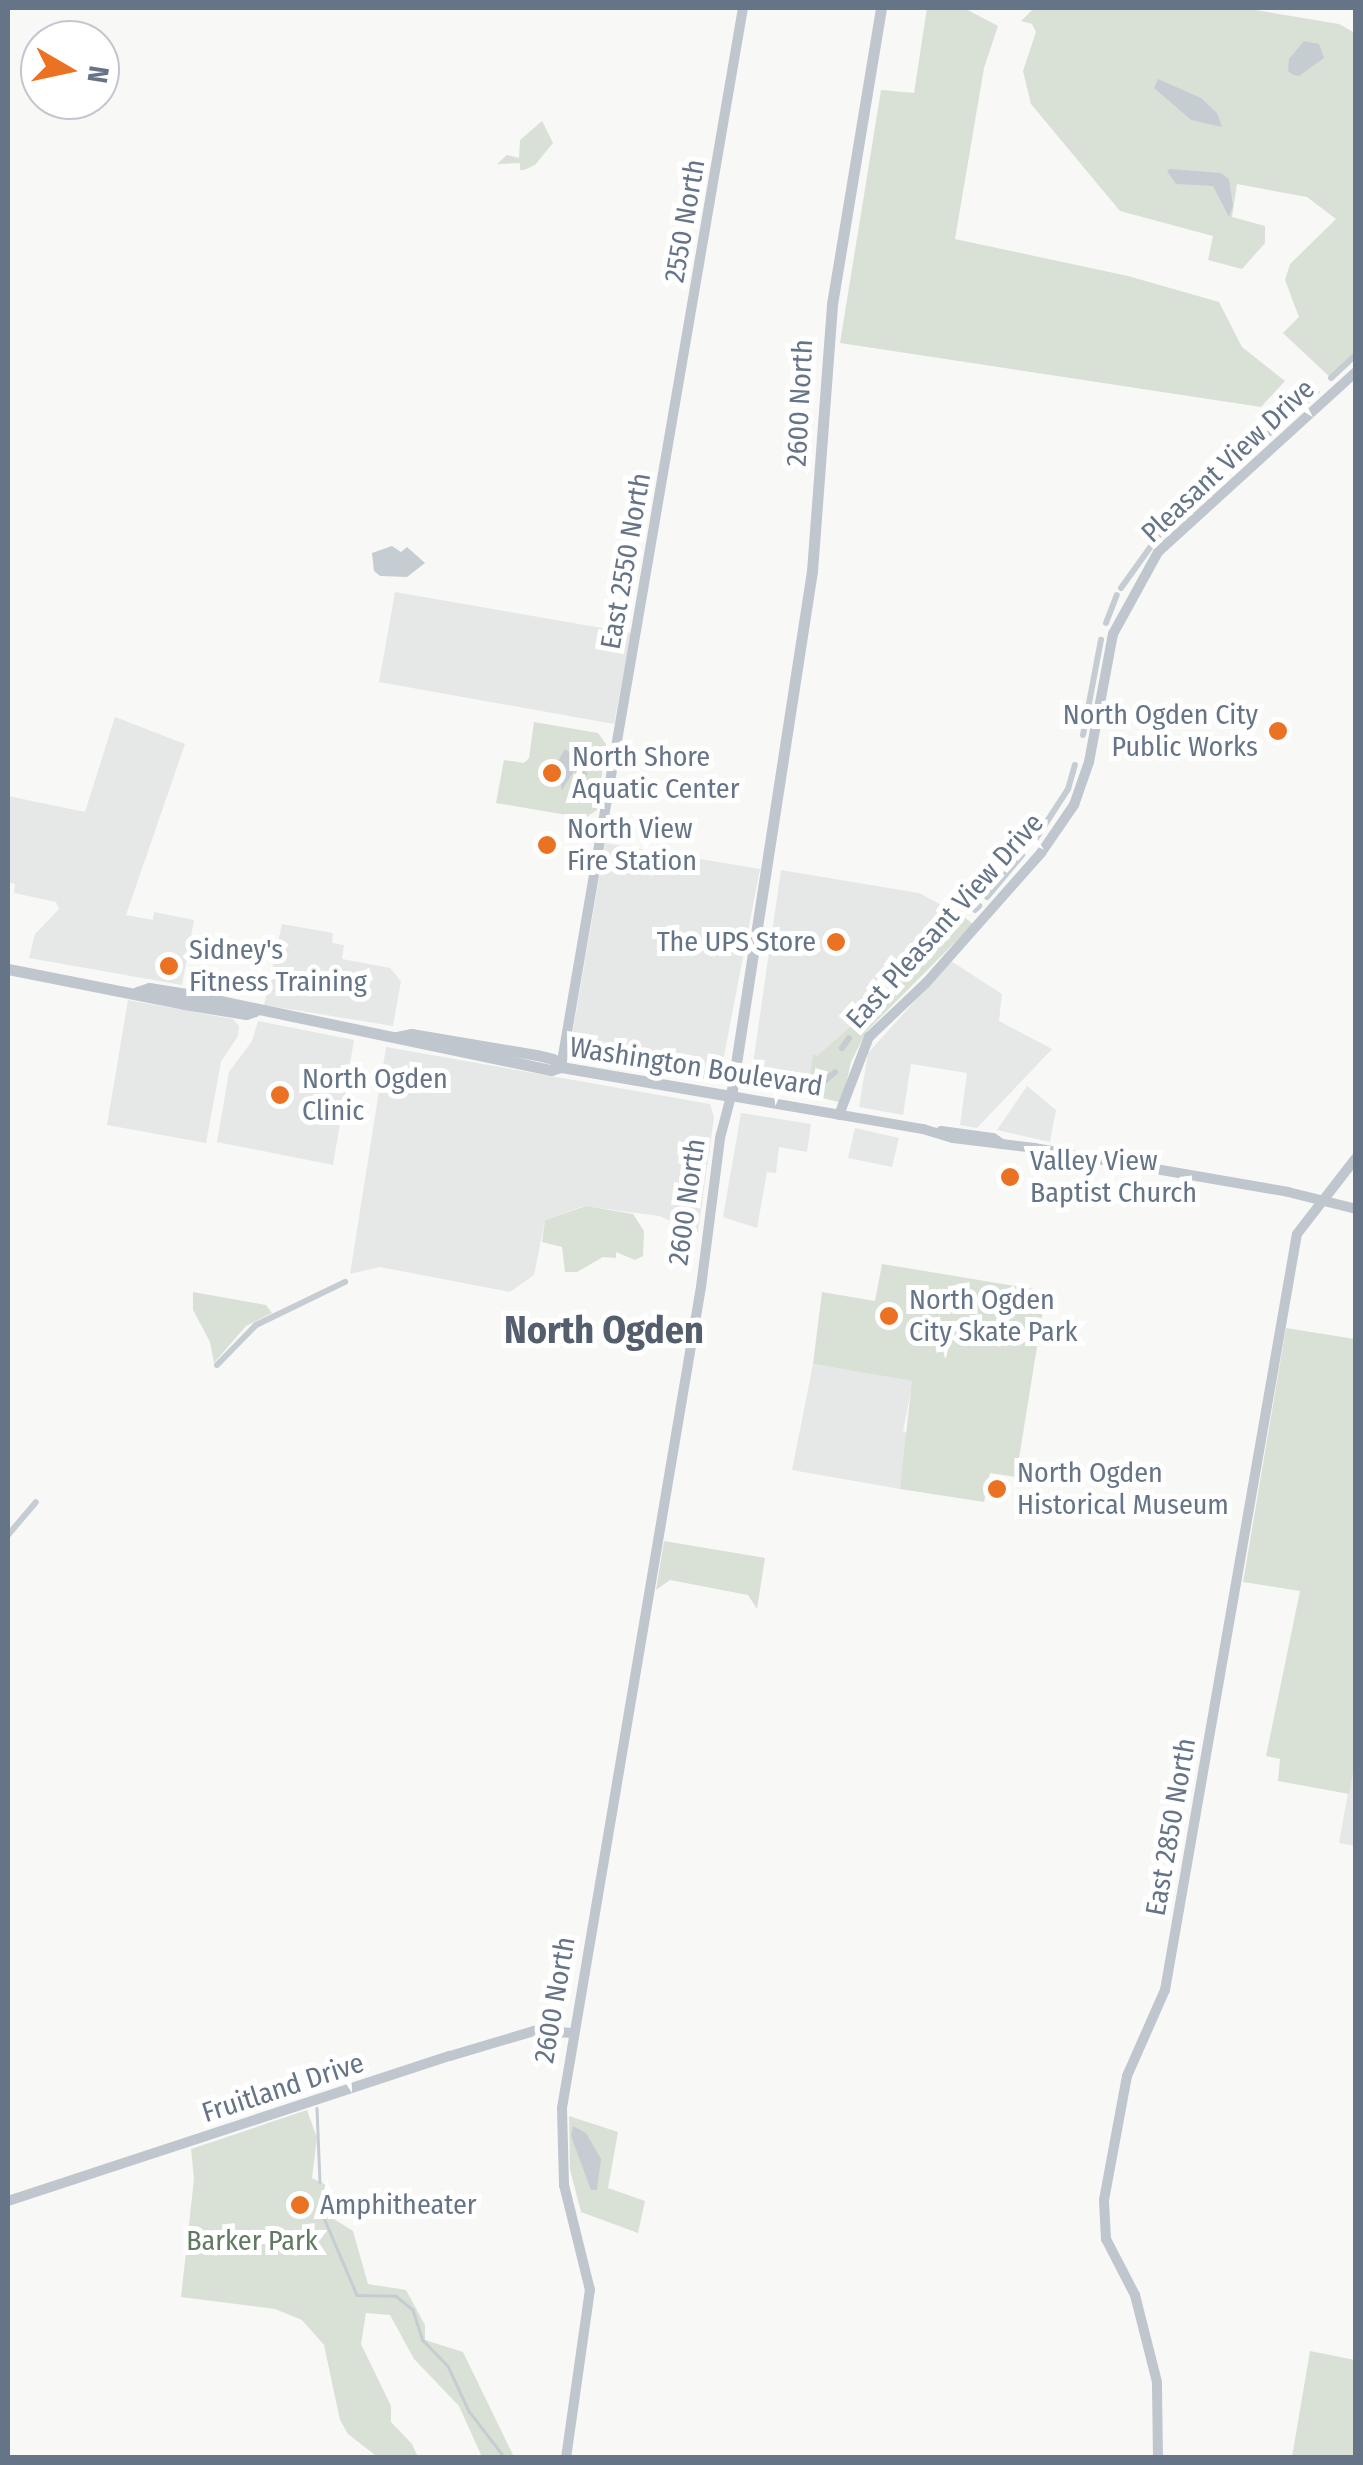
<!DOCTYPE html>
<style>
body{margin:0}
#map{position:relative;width:1363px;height:2465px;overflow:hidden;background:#f8f8f6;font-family:"Fira Sans Condensed",sans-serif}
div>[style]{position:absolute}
.built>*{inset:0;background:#e6e7e7}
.green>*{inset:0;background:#d9e1d6}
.water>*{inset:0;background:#c5cdd3}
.stream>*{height:2.5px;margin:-1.25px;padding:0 1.25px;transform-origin:1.25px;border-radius:1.25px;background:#c5cdd3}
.canal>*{height:6px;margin:-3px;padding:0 3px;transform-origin:3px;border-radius:3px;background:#c5cdd3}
.secondary>*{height:10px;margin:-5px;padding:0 5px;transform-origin:5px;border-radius:5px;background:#c0c6ce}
.primary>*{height:11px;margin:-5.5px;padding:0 5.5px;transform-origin:5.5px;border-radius:5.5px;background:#c0c6ce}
.dots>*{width:28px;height:28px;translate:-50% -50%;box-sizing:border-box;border:5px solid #fff;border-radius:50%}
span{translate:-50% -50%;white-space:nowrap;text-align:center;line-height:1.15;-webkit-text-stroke:10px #fff;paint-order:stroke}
.street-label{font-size:28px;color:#667488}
.poi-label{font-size:28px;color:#667488}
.right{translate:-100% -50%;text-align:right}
.left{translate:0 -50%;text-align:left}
.park-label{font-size:28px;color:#627a61}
.district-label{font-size:38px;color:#545e6d;font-weight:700}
.frame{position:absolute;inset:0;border:10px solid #667488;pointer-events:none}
.north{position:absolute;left:20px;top:20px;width:100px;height:100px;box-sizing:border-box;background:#fff;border:2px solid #c2c7cf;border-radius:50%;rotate:99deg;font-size:28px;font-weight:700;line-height:40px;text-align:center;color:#667488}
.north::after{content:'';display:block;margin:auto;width:35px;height:45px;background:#eb7123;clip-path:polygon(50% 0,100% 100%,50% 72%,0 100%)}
</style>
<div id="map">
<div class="built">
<i style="clip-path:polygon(395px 592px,631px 633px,614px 724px,379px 682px)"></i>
<i style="clip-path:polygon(115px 717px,185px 744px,126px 915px,153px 920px,154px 912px,194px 920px,182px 985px,29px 958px,35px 934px,59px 909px,56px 902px,14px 893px,15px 884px,8px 882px,8px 796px,85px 812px)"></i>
<i style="clip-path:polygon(605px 843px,760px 869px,719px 1082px,569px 1054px)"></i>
<i style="clip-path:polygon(781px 870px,919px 893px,964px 917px,918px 968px,817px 1057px,813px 1055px,807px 1094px,753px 1084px,751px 1077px)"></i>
<i style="clip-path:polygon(282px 924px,333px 933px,332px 943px,344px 945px,342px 959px,390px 968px,401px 981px,393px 1026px,264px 1005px)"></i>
<i style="clip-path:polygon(951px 961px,1002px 994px,999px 1021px,1052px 1049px,977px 1128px,960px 1125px,967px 1073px,911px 1064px,903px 1115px,859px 1107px,868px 1053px)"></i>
<i style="clip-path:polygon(128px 1000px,233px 1019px,239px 1026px,238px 1036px,221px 1062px,206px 1143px,107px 1125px)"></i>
<i style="clip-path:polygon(258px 1021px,354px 1040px,333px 1165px,217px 1142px,229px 1072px,252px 1041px)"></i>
<i style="clip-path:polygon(386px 1047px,710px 1104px,714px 1117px,698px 1232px,659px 1216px,584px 1206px,545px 1220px,534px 1275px,510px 1292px,380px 1267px,350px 1274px)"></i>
<i style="clip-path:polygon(1027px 1086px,1056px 1110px,1050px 1142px,997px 1130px)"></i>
<i style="clip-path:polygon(741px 1113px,811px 1124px,807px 1152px,779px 1147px,776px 1173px,767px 1172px,757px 1228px,723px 1217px)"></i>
<i style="clip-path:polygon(855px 1128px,899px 1138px,892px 1167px,848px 1158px)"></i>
<i style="clip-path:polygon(813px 1364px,913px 1381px,903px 1431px,910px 1434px,900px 1489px,792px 1470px)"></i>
<i style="clip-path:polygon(1355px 1754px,1355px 1846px,1339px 1843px)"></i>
</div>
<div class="green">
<i style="clip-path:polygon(927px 8px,964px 8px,998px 26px,984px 68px,955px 239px,1128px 276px,1219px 302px,1242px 347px,1285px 381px,1261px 407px,840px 343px,881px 90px,914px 93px)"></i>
<i style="clip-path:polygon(1034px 8px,1244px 8px,1339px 24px,1355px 33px,1355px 359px,1333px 380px,1283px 333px,1299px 317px,1285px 280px,1290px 264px,1336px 219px,1307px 197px,1237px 184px,1232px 217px,1265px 226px,1265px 243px,1242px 269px,1208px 260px,1213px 236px,1120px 211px,1031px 104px,1023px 71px,1036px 32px,1032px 24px,1021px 21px)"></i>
<i style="clip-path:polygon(542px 121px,553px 143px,535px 165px,524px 170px,520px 170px,520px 163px,497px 164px,507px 155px,519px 158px,520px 140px)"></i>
<i style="clip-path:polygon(534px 722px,598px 733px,606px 744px,597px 810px,585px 818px,496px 803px,504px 760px,524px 763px,529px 758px)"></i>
<i style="clip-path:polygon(964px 917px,973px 924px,866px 1032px,851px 1062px,842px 1103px,807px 1094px,813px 1054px,817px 1056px,918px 968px)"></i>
<i style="clip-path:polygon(586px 1206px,633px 1214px,644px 1231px,643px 1256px,635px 1260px,616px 1252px,616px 1258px,603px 1257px,577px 1272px,565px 1272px,562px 1247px,542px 1242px,545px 1220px)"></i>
<i style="clip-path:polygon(882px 1264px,1046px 1291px,1016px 1477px,990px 1473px,984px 1502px,900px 1489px,912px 1381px,813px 1364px,822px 1292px,875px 1301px)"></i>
<i style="clip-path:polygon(193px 1292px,266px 1305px,272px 1313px,246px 1326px,214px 1363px,210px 1342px,193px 1310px)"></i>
<i style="clip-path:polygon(1286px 1328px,1355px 1339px,1356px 1754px,1349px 1794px,1278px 1781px,1280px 1759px,1266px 1756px,1300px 1591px,1243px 1582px)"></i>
<i style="clip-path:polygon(664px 1541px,765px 1558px,757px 1609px,748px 1595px,670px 1580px,656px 1590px)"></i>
<i style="clip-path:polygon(307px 2110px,317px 2138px,312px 2178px,326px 2185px,326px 2214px,353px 2231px,368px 2284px,406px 2290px,425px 2325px,425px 2340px,463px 2352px,514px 2457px,482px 2457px,459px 2406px,414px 2359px,390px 2315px,366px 2313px,361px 2344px,391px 2406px,391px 2422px,412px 2444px,418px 2457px,375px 2455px,348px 2434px,340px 2420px,324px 2345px,302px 2320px,275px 2309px,181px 2297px,194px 2179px,191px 2149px)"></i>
<i style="clip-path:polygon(569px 2116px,618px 2132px,608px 2188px,645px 2201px,638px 2233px,581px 2212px,570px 2170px)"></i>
<i style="clip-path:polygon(1310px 2351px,1355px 2360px,1355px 2457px,1292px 2457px)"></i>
</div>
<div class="water">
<i style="clip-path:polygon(1304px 41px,1319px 44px,1324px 58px,1299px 76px,1293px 75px,1288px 71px,1289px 59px)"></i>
<i style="clip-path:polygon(1158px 79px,1201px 98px,1217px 113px,1222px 127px,1191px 120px,1154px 88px)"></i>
<i style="clip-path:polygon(1170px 169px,1221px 173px,1229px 179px,1233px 206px,1229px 217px,1213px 186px,1176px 184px,1167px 171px)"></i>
<i style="clip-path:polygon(392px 546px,401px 552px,407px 547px,425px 563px,407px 577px,380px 576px,374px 571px,372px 553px)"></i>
<i style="clip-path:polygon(565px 749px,575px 756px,569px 765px,573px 768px,579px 765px,588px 774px,583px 778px,574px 771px,562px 790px,561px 784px,546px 782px)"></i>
<i style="clip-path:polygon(573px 2126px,586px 2133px,601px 2159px,597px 2190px,591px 2190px,571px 2136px)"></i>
</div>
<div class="stream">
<i style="left:317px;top:2108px;width:74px;rotate:87.7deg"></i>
<i style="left:322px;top:2213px;width:89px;rotate:66.9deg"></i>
<i style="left:357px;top:2295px;width:39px;rotate:1deg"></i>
<i style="left:396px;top:2296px;width:22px;rotate:39deg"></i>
<i style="left:413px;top:2310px;width:32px;rotate:72deg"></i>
<i style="left:423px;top:2340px;width:36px;rotate:46deg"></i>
<i style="left:448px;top:2366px;width:50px;rotate:65deg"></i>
<i style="left:469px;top:2411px;width:59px;rotate:52.5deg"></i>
</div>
<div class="canal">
<i style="left:1331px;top:378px;width:34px;rotate:-43deg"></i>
<i style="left:1246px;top:454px;width:94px;rotate:-41.5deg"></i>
<i style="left:1121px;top:588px;width:65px;rotate:-54.4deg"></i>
<i style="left:1106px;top:623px;width:30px;rotate:-69deg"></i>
<i style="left:1083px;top:735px;width:97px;rotate:-79.3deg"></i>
<i style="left:1035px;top:840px;width:61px;rotate:-57.1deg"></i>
<i style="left:1068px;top:789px;width:25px;rotate:-74deg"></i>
<i style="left:987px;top:897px;width:55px;rotate:-50.2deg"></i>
<i style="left:975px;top:910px;width:6px;rotate:-45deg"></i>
<i style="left:842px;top:1048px;width:12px;rotate:-55deg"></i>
<i style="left:809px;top:1094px;width:34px;rotate:-40deg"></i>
<i style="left:217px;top:1365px;width:56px;rotate:-45.7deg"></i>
<i style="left:256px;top:1325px;width:99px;rotate:-25.8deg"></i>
<i style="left:8px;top:1535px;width:43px;rotate:-49.7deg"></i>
</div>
<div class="secondary">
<i style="left:561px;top:1067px;width:1075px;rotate:-80.25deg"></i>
<i style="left:839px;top:1115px;width:84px;rotate:-69deg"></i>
<i style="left:869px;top:1037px;width:79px;rotate:-43.5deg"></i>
<i style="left:926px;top:983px;width:174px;rotate:-48.5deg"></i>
<i style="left:1041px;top:853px;width:58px;rotate:-55.5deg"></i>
<i style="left:1074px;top:805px;width:46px;rotate:-70.8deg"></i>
<i style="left:1089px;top:762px;width:130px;rotate:-79.4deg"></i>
<i style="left:1113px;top:634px;width:94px;rotate:-61.2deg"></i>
<i style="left:1158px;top:552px;width:268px;rotate:-42.3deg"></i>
<i style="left:941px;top:1131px;width:52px;rotate:7.7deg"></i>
<i style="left:993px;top:1138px;width:11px;rotate:34deg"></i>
<i style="left:8px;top:2201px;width:465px;rotate:-18.2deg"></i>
<i style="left:450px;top:2056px;width:88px;rotate:-16.6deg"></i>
<i style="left:534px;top:2031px;width:40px;rotate:2.9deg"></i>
<i style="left:566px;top:2458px;width:170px;rotate:-81.9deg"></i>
<i style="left:590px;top:2290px;width:108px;rotate:-103.9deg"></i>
<i style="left:564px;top:2185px;width:77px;rotate:-91.5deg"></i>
<i style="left:562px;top:2108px;width:833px;rotate:-80.39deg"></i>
<i style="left:701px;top:1287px;width:150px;rotate:-82.7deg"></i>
<i style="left:720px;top:1138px;width:43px;rotate:-75.3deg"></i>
<i style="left:731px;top:1096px;width:195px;rotate:9.8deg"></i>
<i style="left:923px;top:1129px;width:31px;rotate:17deg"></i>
<i style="left:953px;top:1138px;width:82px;rotate:7deg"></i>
<i style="left:1034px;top:1148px;width:258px;rotate:9.8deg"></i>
<i style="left:1288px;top:1192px;width:70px;rotate:14deg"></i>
<i style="left:1158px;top:2458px;width:76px;rotate:-90.8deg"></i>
<i style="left:1157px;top:2382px;width:90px;rotate:-104.2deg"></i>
<i style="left:1135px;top:2295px;width:63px;rotate:-117.4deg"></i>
<i style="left:1106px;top:2239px;width:39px;rotate:-93deg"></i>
<i style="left:1104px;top:2200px;width:126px;rotate:-79.5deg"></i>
<i style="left:1127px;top:2076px;width:94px;rotate:-66.2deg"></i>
<i style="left:1165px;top:1990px;width:767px;rotate:-80.1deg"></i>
<i style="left:1297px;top:1234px;width:96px;rotate:-52.2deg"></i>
</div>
<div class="primary">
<i style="left:8px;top:969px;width:179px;rotate:11.2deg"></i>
<i style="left:184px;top:1004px;width:63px;rotate:9.2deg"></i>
<i style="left:246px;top:1014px;width:9px;rotate:-18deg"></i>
<i style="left:137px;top:992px;width:13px;rotate:-18deg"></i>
<i style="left:149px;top:988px;width:38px;rotate:9deg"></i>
<i style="left:187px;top:994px;width:372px;rotate:11.8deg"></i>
<i style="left:551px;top:1070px;width:10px;rotate:-17deg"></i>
<i style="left:561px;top:1067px;width:172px;rotate:9.7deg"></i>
<i style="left:731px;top:1096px;width:531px;rotate:-81.23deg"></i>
<i style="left:812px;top:571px;width:268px;rotate:-85.7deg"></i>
<i style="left:832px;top:304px;width:300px;rotate:-80.6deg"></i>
<i style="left:397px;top:1037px;width:14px;rotate:-12deg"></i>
<i style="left:411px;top:1034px;width:128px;rotate:9.5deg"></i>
<i style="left:537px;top:1055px;width:16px;rotate:14deg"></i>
<i style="left:553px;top:1059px;width:11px;rotate:45deg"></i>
</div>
<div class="dots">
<i style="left:1278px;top:731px;background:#eb7123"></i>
<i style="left:552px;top:773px;background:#eb7123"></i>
<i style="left:547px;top:845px;background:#eb7123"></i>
<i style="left:836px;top:942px;background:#eb7123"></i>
<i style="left:169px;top:966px;background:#eb7123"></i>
<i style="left:280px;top:1095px;background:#eb7123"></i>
<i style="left:1010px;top:1177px;background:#eb7123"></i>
<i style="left:889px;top:1316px;background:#eb7123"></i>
<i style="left:997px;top:1489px;background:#eb7123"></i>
<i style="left:300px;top:2205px;background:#eb7123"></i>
</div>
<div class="street-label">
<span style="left:685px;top:221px;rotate:-80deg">2550 North</span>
<span style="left:800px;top:403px;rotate:-87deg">2600 North</span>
<span style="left:1228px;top:461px;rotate:-43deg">Pleasant View Drive</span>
<span style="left:626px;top:561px;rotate:-80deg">East 2550 North</span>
<span style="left:945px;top:921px;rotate:-48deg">East Pleasant View Drive</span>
<span style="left:696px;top:1067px;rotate:9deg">Washington Boulevard</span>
<span style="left:687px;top:1202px;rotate:-82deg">2600 North</span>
<span style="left:1171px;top:1827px;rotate:-80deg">East 2850 North</span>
<span style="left:555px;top:2000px;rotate:-80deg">2600 North</span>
<span style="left:283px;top:2088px;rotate:-18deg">Fruitland Drive</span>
</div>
<div class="poi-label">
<span class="right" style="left:1258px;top:731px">North Ogden City<br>Public Works</span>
<span class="left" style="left:572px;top:773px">North Shore<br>Aquatic Center</span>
<span class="left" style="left:567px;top:845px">North View<br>Fire Station</span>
<span class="right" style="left:816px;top:942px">The UPS Store</span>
<span class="left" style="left:189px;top:966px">Sidney's<br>Fitness Training</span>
<span class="left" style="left:302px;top:1095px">North Ogden<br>Clinic</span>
<span class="left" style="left:1030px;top:1177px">Valley View<br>Baptist Church</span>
<span class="left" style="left:909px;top:1316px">North Ogden<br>City Skate Park</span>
<span class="left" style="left:1017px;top:1489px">North Ogden<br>Historical Museum</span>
<span class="left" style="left:320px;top:2205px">Amphitheater</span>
</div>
<div class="park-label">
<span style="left:252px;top:2241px">Barker Park</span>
</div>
<div class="district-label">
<span style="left:604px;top:1331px">North Ogden</span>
</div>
<div class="frame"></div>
<div class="north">N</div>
</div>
